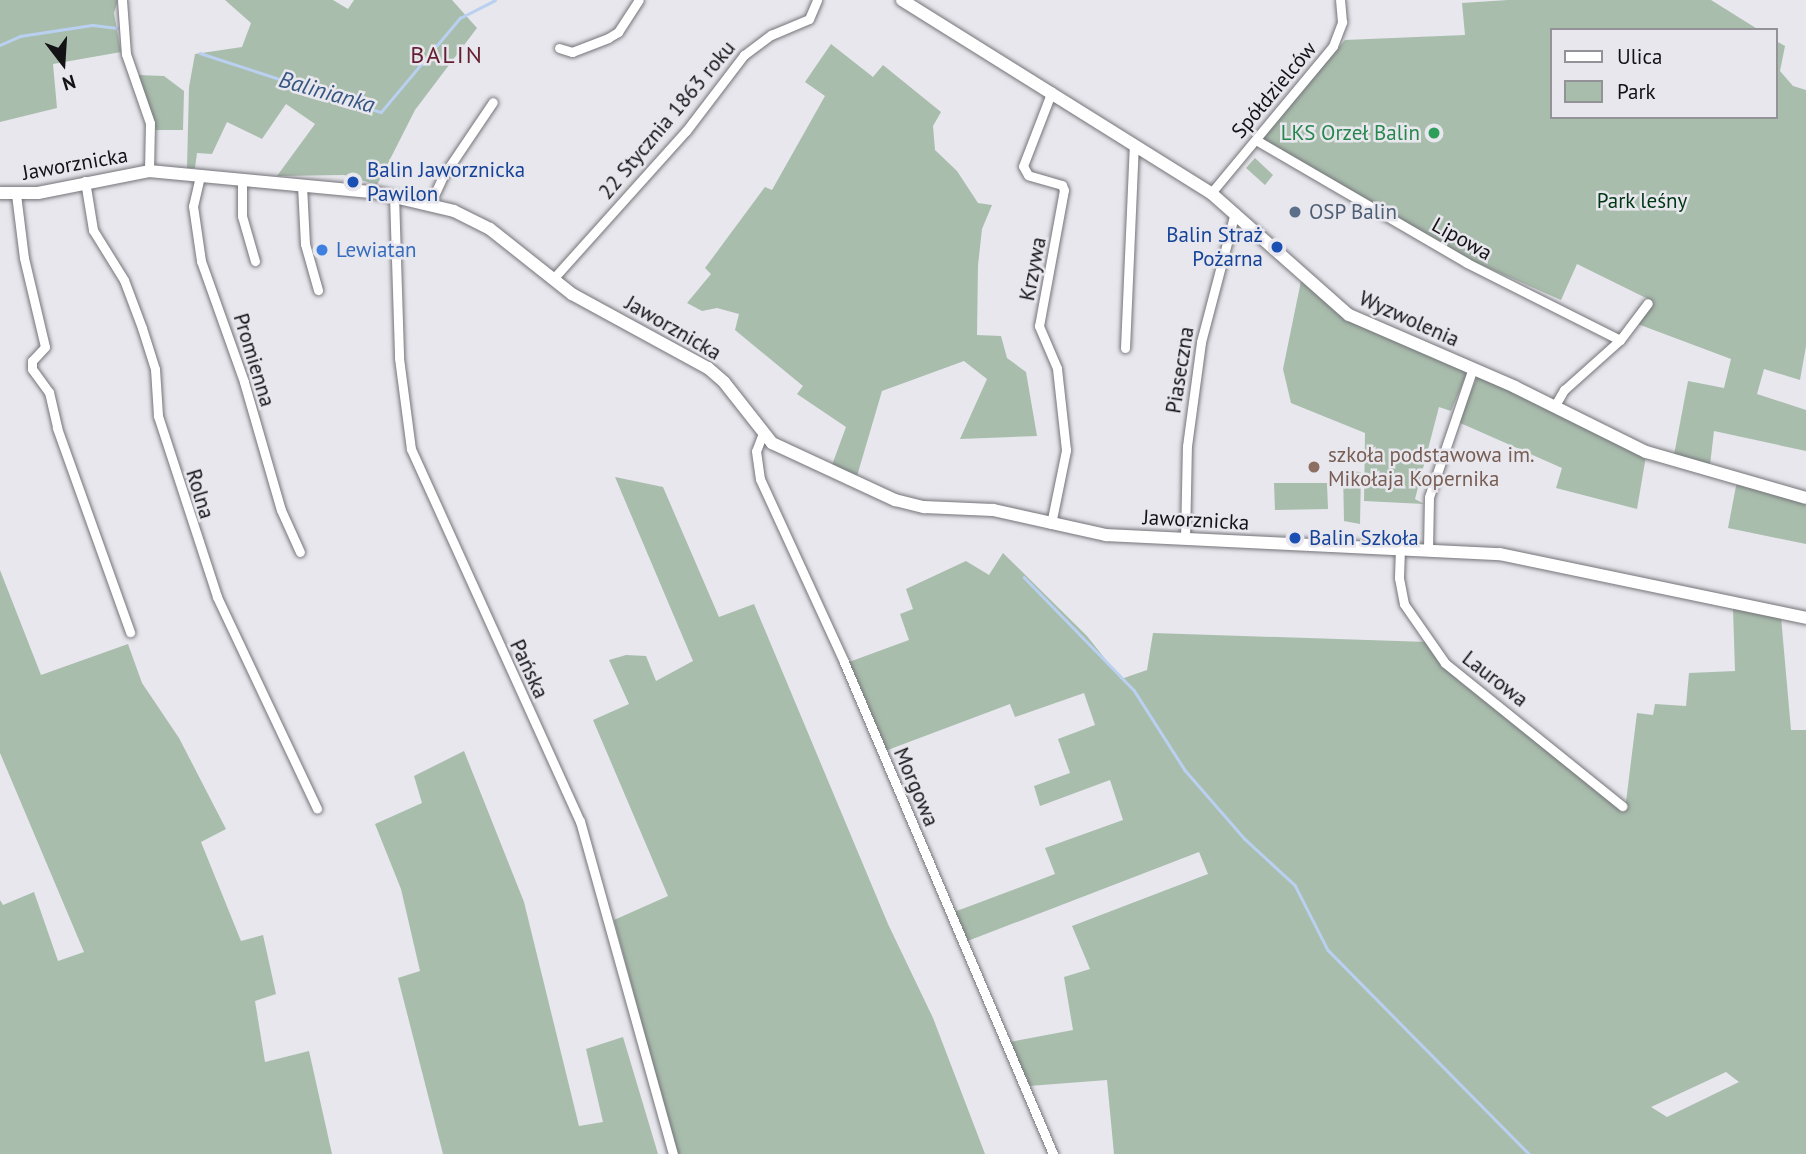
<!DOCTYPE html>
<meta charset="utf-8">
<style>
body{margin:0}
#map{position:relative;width:1806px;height:1154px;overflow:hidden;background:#e7e7ed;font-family:"PT Sans",sans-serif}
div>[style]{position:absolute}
.green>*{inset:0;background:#a9bdad}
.stream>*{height:2.5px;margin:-1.25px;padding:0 1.25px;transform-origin:1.25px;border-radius:1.25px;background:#b9d0f1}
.roads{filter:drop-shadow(0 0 2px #747479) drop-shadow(0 0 2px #747479)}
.street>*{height:9px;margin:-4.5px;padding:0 4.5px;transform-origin:4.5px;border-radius:4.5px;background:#fff}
.secondary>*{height:12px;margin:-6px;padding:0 6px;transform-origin:6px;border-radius:6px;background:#fff}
.dots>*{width:19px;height:19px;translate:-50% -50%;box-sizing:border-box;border:4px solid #e7e7ed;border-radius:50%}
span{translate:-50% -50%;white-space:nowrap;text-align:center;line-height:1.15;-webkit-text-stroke:5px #e7e7ed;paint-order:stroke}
.street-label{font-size:21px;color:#131215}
.leisure-label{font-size:21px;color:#27864d}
.right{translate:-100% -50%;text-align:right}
.transit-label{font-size:21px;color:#164399}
.left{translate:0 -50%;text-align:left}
.park-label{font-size:21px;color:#003715}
.service-label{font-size:21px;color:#4e5e75}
.shop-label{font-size:21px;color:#366cbe}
.education-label{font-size:21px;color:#785e54}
.water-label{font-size:23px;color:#375783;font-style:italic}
.quarter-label{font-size:24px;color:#641f30;letter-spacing:2px}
.legend{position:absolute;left:1550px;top:28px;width:228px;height:91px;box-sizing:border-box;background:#e7e7ed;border:2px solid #929297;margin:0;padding:9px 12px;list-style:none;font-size:21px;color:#131215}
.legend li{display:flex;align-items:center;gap:14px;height:35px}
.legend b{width:35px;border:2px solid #929297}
.north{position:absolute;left:28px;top:28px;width:70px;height:70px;-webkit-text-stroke:5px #e7e7ed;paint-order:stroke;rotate:163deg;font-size:19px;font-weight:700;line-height:28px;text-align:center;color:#131215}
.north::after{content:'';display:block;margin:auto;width:24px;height:32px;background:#131215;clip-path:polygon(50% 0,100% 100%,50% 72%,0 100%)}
</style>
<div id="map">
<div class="green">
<i style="clip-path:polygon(0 0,118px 0,114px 13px,121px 52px,53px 64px,57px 108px,0 122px)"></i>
<i style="clip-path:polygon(225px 0,333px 0,348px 9px,354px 0,452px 0,477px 28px,415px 110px,377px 185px,344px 175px,277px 176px,315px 124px,286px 104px,262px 139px,227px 122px,212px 154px,197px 153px,195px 168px,187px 168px,189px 87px,195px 54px,242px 47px,251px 23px)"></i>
<i style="clip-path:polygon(1508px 0,1711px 0,1759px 30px,1552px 30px,1552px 117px,1776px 117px,1776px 41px,1785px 46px,1780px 71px,1793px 86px,1806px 90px,1806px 346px,1800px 380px,1764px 369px,1757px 394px,1806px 410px,1806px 451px,1714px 431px,1710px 465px,1674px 455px,1688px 381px,1724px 388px,1731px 359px,1635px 323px,1648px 299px,1577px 264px,1561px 300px,1450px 251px,1349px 200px,1262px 138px,1345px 40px,1465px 35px,1462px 3px)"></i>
<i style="clip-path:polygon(831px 44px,873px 77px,883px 65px,941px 112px,933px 126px,935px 150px,957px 171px,978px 203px,992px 205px,982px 229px,978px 265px,977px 335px,1001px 336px,1007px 358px,1026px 372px,1037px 436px,960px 439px,987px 379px,964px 361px,882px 391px,857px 476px,832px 465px,846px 427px,797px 394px,803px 386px,735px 330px,739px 314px,717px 308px,702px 311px,687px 303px,711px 274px,705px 268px,765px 187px,772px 190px,825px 96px,805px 82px)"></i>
<i style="clip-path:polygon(138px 75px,164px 76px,184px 91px,183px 130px,156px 130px)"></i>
<i style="clip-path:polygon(1255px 158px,1273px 175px,1265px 185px,1246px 168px)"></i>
<i style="clip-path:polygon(1301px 281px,1325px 301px,1468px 371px,1451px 411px,1439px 407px,1415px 499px,1424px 504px,1364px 501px,1365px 433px,1291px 403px,1283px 369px)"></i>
<i style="clip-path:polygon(1478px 375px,1646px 456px,1637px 509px,1556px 488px,1562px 468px,1458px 422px)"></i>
<i style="clip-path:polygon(1343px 471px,1361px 472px,1360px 524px,1344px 521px)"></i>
<i style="clip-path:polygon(615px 477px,663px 487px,719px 617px,754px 604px,888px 924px,933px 1018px,985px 1154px,677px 1154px,614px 920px,668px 896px,593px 720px,629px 704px,609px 660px,626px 655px,646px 656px,656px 681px,693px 661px)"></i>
<i style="clip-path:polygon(1737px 481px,1806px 501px,1806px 544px,1728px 528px)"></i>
<i style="clip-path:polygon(1274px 483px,1327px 483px,1328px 509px,1275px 510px)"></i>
<i style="clip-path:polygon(evenodd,1003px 553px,1087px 636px,1121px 679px,1147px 670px,1153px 633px,1428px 642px,1459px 681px,1625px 810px,1637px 713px,1653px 715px,1655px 704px,1686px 706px,1689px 673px,1735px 671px,1733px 608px,1781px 617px,1791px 730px,1806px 730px,1806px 1154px,1114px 1154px,1107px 1080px,1029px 1086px,1010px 1042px,1073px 1030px,1064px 977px,1090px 969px,1072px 926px,1208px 874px,1199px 852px,965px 942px,954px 912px,1055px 874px,1045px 848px,1123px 820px,1110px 780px,1040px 806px,1034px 786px,1070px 773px,1058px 739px,1095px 725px,1084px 693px,1015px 717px,1010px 704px,885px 751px,849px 662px,909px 640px,900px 614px,913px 609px,906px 589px,966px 561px,989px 575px,1003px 553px,1726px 1072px,1739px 1082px,1667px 1117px,1651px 1107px,1726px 1072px)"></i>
<i style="clip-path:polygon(0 570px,41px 675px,128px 644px,142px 683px,179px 738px,226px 829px,201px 842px,241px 941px,263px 935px,276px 994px,255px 1001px,265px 1062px,309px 1051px,332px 1154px,0 1154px,0 900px,3px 905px,34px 892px,58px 961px,84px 952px,0 753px)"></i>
<i style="clip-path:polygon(464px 751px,524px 902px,579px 1126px,603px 1122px,586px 1049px,623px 1037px,658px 1154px,443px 1154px,398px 978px,420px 971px,401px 889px,375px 824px,422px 803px,414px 776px)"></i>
</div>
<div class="stream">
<i style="left:0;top:45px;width:22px;rotate:-24deg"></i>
<i style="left:20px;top:36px;width:74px;rotate:-8.6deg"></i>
<i style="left:93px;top:25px;width:24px;rotate:7deg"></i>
<i style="left:200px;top:53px;width:190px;rotate:18.1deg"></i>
<i style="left:381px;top:112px;width:123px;rotate:-50deg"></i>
<i style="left:460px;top:18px;width:39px;rotate:-27deg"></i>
<i style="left:1024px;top:577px;width:158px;rotate:45.8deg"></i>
<i style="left:1134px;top:690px;width:95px;rotate:57.5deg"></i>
<i style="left:1185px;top:770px;width:91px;rotate:49deg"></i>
<i style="left:1245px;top:839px;width:68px;rotate:42.6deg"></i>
<i style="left:1295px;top:885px;width:73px;rotate:63.1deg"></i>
<i style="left:1328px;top:950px;width:286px;rotate:45.4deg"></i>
</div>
<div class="roads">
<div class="street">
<i style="left:122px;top:0;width:54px;rotate:85.8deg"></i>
<i style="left:126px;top:54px;width:73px;rotate:70.8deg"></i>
<i style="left:150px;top:123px;width:48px;rotate:91.2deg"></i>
<i style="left:559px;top:48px;width:14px;rotate:17deg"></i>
<i style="left:572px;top:52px;width:39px;rotate:-21deg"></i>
<i style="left:608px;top:38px;width:12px;rotate:-31deg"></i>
<i style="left:618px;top:32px;width:38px;rotate:-57deg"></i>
<i style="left:1256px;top:140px;width:244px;rotate:30.2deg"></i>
<i style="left:1467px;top:263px;width:171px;rotate:26.7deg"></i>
<i style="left:200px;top:176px;width:31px;rotate:103deg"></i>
<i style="left:193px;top:206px;width:56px;rotate:81.7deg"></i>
<i style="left:201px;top:261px;width:128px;rotate:70.4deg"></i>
<i style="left:244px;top:382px;width:133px;rotate:73.9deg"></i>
<i style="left:281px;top:510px;width:46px;rotate:65.7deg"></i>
<i style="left:242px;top:179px;width:37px;rotate:90deg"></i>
<i style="left:242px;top:216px;width:47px;rotate:73.9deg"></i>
<i style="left:85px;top:181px;width:50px;rotate:80.7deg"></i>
<i style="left:93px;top:230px;width:59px;rotate:58.2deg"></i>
<i style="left:124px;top:280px;width:51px;rotate:69.4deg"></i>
<i style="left:142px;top:328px;width:43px;rotate:72.4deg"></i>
<i style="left:155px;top:369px;width:47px;rotate:86.3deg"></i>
<i style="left:158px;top:416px;width:190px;rotate:71.9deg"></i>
<i style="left:217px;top:597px;width:234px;rotate:64.7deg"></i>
<i style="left:302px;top:185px;width:59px;rotate:87.1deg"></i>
<i style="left:305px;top:244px;width:48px;rotate:74.2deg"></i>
<i style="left:1211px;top:193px;width:191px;rotate:-50.3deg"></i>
<i style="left:1333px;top:46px;width:26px;rotate:-69deg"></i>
<i style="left:1342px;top:22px;width:22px;rotate:-95deg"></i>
<i style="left:16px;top:194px;width:64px;rotate:82.9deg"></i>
<i style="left:24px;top:258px;width:91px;rotate:76.7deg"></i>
<i style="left:45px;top:347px;width:19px;rotate:133deg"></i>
<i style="left:32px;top:361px;width:8px;rotate:90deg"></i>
<i style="left:32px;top:369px;width:29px;rotate:54deg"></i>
<i style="left:49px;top:392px;width:37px;rotate:77deg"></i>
<i style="left:57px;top:428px;width:217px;rotate:70.3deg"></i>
<i style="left:394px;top:195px;width:163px;rotate:88.2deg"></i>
<i style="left:399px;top:358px;width:92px;rotate:82.5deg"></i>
<i style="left:411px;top:449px;width:409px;rotate:65.6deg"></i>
<i style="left:580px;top:821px;width:346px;rotate:74.4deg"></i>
<i style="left:430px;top:204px;width:31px;rotate:-65deg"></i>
<i style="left:443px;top:176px;width:89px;rotate:-56deg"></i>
<i style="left:553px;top:279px;width:199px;rotate:-48.1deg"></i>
<i style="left:686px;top:131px;width:96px;rotate:-52.7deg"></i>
<i style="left:744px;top:55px;width:34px;rotate:-37deg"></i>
<i style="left:771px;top:35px;width:41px;rotate:-22.8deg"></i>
<i style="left:809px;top:19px;width:21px;rotate:-67deg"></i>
<i style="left:1125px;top:348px;width:204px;rotate:-87.5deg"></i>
<i style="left:1554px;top:407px;width:20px;rotate:-60deg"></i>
<i style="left:1564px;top:390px;width:75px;rotate:-41.8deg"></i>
<i style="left:1620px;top:340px;width:46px;rotate:-52.9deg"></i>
<i style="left:763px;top:433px;width:19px;rotate:111deg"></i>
<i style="left:756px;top:451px;width:28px;rotate:82deg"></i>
<i style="left:760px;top:479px;width:201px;rotate:65.3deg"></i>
<i style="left:844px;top:662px;width:535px;rotate:66.98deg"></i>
<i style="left:1051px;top:524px;width:76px;rotate:-78.5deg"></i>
<i style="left:1066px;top:450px;width:82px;rotate:-96.3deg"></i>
<i style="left:1057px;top:368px;width:46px;rotate:-113.2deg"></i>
<i style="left:1039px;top:326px;width:138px;rotate:-79.6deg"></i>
<i style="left:1064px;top:190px;width:5px;rotate:-112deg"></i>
<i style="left:1062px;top:185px;width:35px;rotate:-164deg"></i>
<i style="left:1028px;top:175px;width:10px;rotate:-119deg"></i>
<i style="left:1023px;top:166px;width:80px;rotate:-68.9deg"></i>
<i style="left:1185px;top:539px;width:93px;rotate:-88.8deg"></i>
<i style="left:1187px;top:446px;width:105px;rotate:-82.3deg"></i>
<i style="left:1201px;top:342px;width:134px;rotate:-75.3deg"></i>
<i style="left:1400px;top:548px;width:30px;rotate:92deg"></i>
<i style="left:1399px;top:578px;width:26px;rotate:79deg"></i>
<i style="left:1404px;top:604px;width:72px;rotate:55.2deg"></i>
<i style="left:1445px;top:663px;width:228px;rotate:38.9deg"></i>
<i style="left:1428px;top:549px;width:52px;rotate:-88.9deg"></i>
<i style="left:1429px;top:497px;width:136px;rotate:-71.2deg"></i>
</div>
<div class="secondary">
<i style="left:902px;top:0;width:364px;rotate:32deg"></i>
<i style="left:1211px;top:193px;width:184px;rotate:41.5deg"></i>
<i style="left:1349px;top:315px;width:181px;rotate:23.4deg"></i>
<i style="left:1515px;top:387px;width:146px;rotate:26.4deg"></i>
<i style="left:1646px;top:452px;width:166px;rotate:16deg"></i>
<i style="left:0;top:193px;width:38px"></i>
<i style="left:38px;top:193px;width:113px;rotate:-11.2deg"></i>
<i style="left:149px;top:171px;width:225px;rotate:5.4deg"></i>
<i style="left:373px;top:192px;width:83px;rotate:13.2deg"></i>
<i style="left:454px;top:211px;width:40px;rotate:26.6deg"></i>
<i style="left:490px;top:229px;width:105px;rotate:38.4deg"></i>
<i style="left:572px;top:294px;width:155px;rotate:28.6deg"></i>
<i style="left:708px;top:368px;width:21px;rotate:41deg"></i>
<i style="left:724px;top:382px;width:78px;rotate:51.8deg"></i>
<i style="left:772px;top:443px;width:136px;rotate:24.9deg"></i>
<i style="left:895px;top:500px;width:30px;rotate:14deg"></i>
<i style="left:924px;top:507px;width:69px;rotate:2.5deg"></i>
<i style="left:993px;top:510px;width:116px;rotate:12.5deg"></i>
<i style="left:1106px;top:535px;width:394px;rotate:2.8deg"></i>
<i style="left:1500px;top:554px;width:313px;rotate:11.8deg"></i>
</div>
</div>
<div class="dots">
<i style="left:1434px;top:133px;background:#2e9e5b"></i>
<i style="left:353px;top:182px;background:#1a4fb4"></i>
<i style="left:1295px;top:212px;background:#5c6f8a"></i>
<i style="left:1277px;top:247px;background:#1a4fb4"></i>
<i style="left:322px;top:250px;background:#3f7fe0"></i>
<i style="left:1314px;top:467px;background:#8d6e63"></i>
<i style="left:1295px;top:538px;background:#1a4fb4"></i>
</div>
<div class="street-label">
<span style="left:1274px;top:90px;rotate:-50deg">Spółdzielców</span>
<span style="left:667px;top:120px;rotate:-50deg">22 Stycznia 1863 roku</span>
<span style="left:75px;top:164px;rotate:-10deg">Jaworznicka</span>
<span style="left:1462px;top:239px;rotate:29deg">Lipowa</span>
<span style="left:1033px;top:269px;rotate:-79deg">Krzywa</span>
<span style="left:1409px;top:319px;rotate:24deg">Wyzwolenia</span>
<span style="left:673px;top:328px;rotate:30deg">Jaworznicka</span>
<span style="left:254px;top:360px;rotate:73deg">Promienna</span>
<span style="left:1180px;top:370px;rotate:-81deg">Piaseczna</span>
<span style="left:200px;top:494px;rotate:73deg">Rolna</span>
<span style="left:1196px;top:520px;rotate:3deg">Jaworznicka</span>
<span style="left:529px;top:669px;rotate:65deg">Pańska</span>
<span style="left:1495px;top:679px;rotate:38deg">Laurowa</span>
<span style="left:916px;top:787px;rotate:67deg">Morgowa</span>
</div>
<div class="leisure-label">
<span class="right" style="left:1420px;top:133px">LKS Orzeł Balin</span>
</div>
<div class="transit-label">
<span class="left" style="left:367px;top:182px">Balin Jaworznicka<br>Pawilon</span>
<span class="right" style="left:1263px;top:247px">Balin Straż<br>Pożarna</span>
<span class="left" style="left:1309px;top:538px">Balin Szkoła</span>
</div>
<div class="park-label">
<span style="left:1642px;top:201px">Park leśny</span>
</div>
<div class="service-label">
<span class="left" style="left:1309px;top:212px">OSP Balin</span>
</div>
<div class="shop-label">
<span class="left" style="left:336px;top:250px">Lewiatan</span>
</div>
<div class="education-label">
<span class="left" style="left:1328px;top:467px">szkoła podstawowa im.<br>Mikołaja Kopernika</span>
</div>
<div class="water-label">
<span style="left:327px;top:92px;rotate:16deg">Balinianka</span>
</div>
<div class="quarter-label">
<span style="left:447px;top:55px">BALIN</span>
</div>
<ul class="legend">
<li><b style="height:9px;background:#fff"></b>Ulica</li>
<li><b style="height:19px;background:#a9bdad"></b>Park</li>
</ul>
<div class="north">N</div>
</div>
